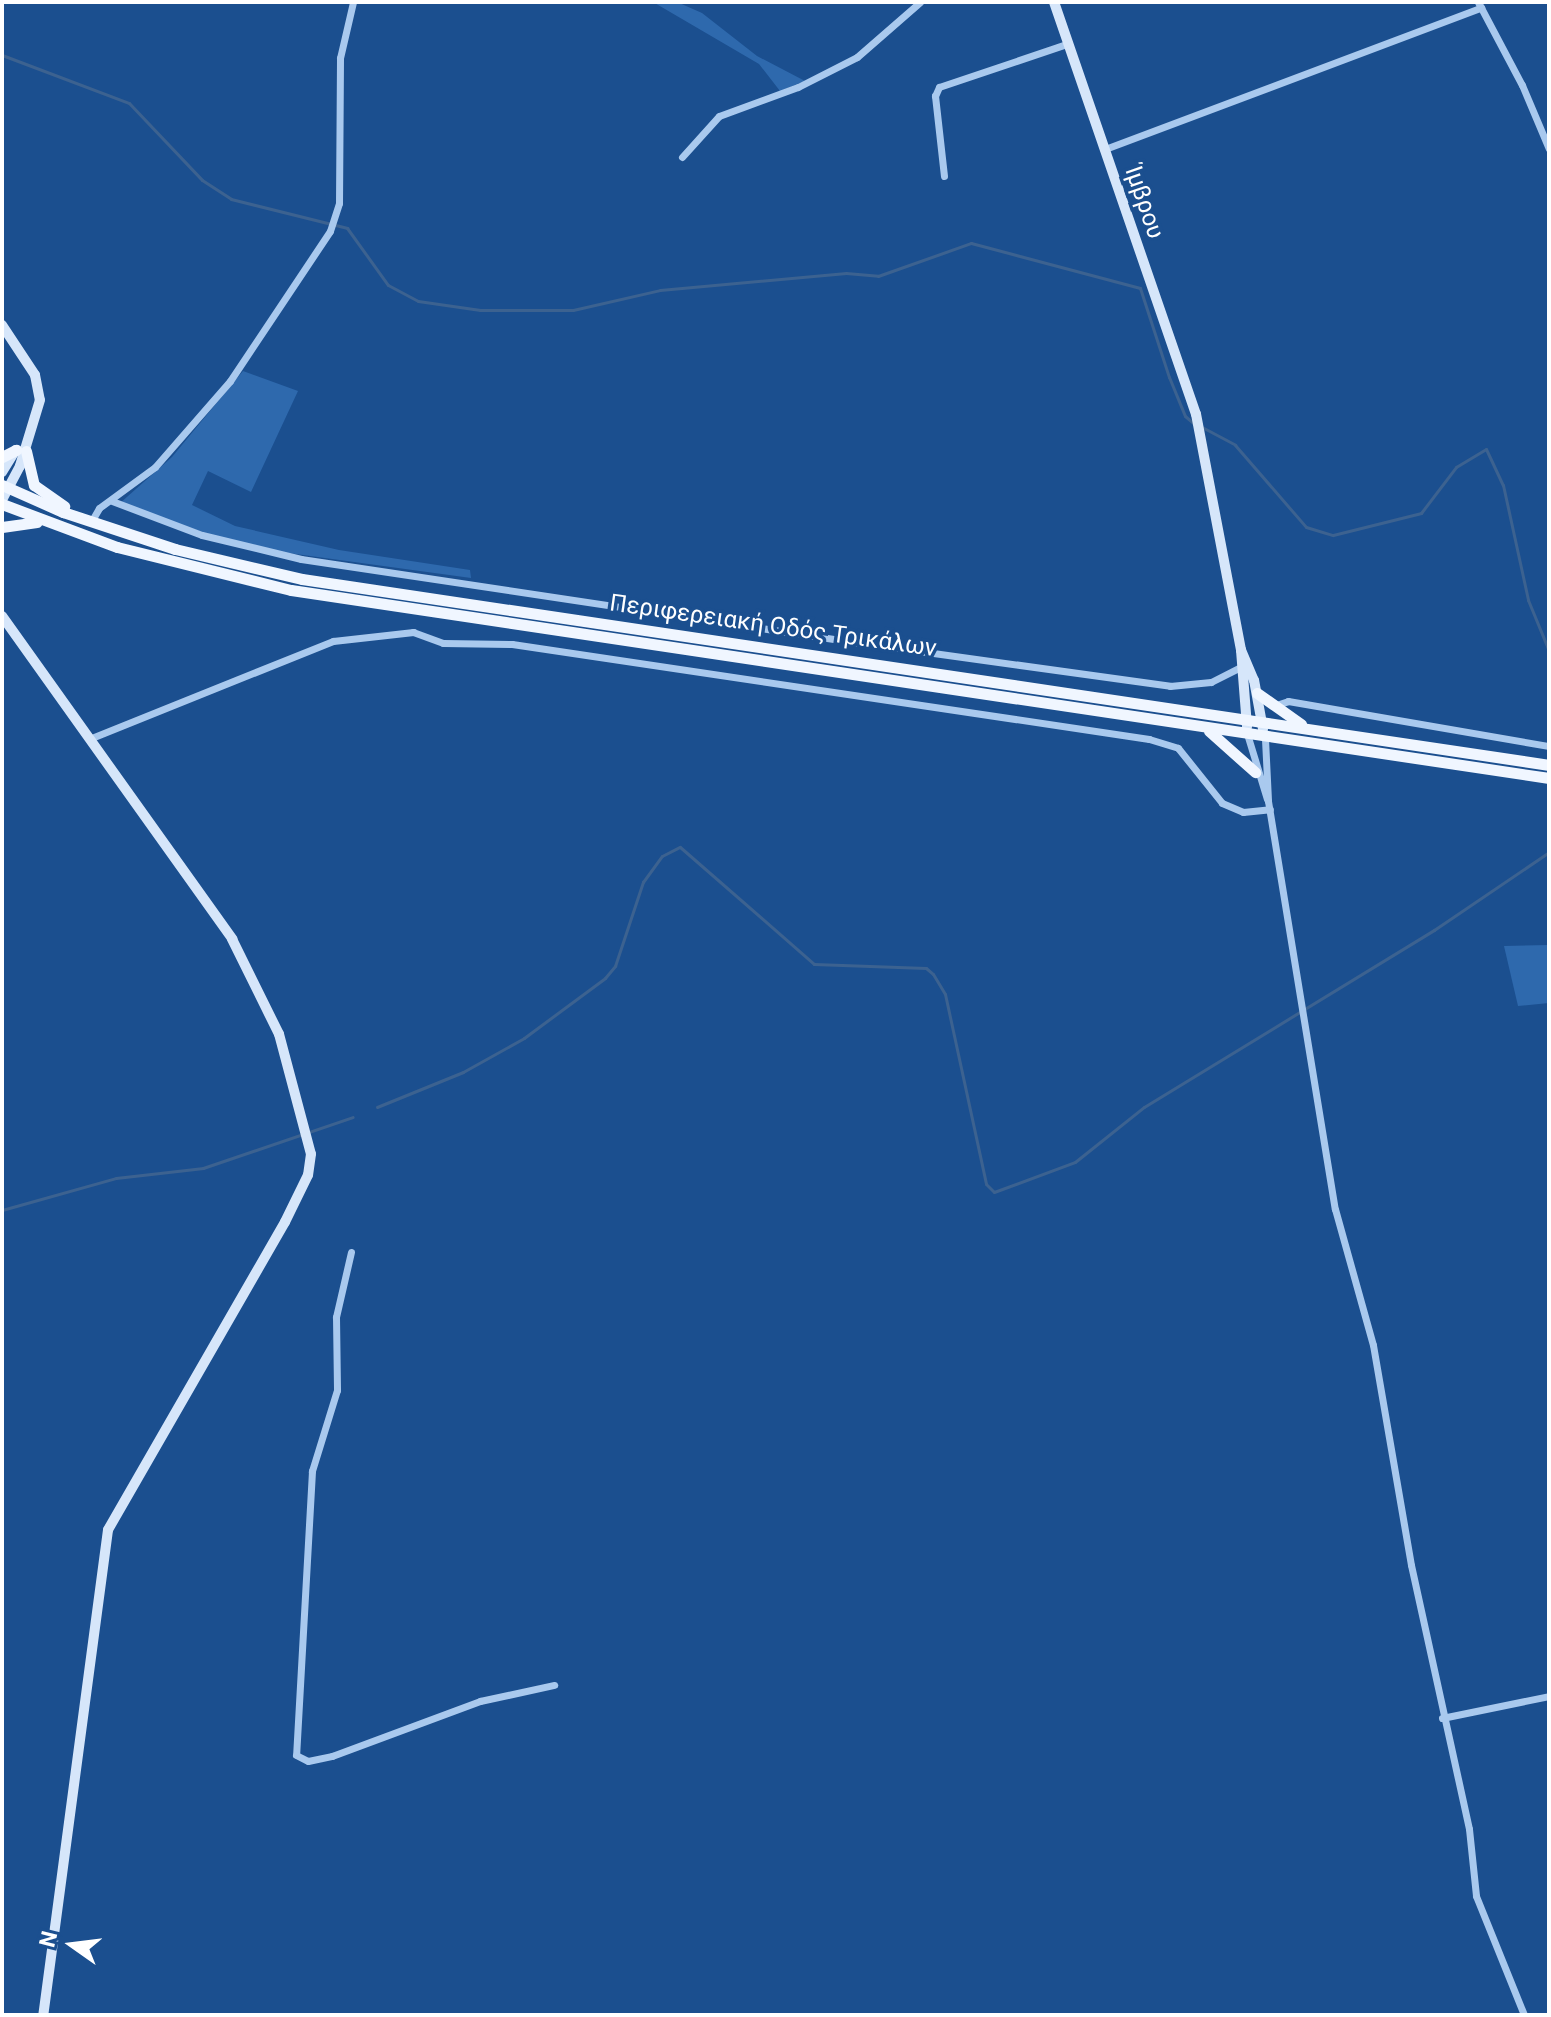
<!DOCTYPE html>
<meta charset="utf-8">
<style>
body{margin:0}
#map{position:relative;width:1551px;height:2017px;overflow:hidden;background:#1b4f8f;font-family:Roboto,sans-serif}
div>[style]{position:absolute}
.green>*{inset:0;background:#2e69ad}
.stream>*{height:3px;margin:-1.5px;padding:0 1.5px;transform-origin:1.5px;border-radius:1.5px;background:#3c6290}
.street>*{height:7px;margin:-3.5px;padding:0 3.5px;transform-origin:3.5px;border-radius:3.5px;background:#a9c9ee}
.secondary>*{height:10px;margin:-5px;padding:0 5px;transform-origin:5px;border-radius:5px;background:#d6e6fa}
.primary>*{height:11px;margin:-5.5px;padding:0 5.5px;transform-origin:5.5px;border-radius:5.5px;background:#f0f6ff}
span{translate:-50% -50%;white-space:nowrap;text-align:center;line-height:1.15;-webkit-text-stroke:7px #1b4f8f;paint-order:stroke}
.street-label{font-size:24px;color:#fff}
.frame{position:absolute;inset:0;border:4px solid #fff;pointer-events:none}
.north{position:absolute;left:32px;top:1905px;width:80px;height:80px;-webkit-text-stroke:6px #1b4f8f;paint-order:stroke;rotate:284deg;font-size:22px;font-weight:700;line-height:32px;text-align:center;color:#fff}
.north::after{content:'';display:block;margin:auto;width:28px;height:36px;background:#fff;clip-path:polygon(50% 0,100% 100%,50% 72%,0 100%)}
</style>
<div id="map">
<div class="green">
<i style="clip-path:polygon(653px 2px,677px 2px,702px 13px,757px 56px,805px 81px,780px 91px,759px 64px)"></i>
<i style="clip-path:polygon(243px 371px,298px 391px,251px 492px,208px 471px,192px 505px,235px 526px,339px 550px,470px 570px,471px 578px,281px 552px,229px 541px,119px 504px,172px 457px)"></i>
<i style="clip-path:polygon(1549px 945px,1549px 1003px,1518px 1006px,1504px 946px)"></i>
</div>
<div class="stream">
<i style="left:2px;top:55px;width:136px;rotate:20.7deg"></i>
<i style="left:129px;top:103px;width:106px;rotate:46.5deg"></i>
<i style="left:202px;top:180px;width:35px;rotate:33deg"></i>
<i style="left:231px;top:199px;width:120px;rotate:14deg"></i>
<i style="left:347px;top:228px;width:70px;rotate:54.3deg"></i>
<i style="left:388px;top:285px;width:34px;rotate:28deg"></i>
<i style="left:418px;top:301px;width:63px;rotate:8.3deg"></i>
<i style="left:480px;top:310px;width:93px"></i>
<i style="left:573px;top:310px;width:89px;rotate:-12.9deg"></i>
<i style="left:660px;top:290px;width:187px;rotate:-5.2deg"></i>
<i style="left:846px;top:273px;width:32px;rotate:5deg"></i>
<i style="left:878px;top:276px;width:99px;rotate:-19.5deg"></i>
<i style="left:971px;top:243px;width:175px;rotate:14.9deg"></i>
<i style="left:1140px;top:288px;width:94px;rotate:72deg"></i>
<i style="left:1169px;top:377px;width:42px;rotate:67.7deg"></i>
<i style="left:1185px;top:416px;width:11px;rotate:41deg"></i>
<i style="left:1200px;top:426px;width:40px;rotate:28deg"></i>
<i style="left:1235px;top:445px;width:108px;rotate:49.1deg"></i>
<i style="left:1306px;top:527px;width:28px;rotate:17deg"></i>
<i style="left:1333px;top:535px;width:91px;rotate:-14deg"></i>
<i style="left:1421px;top:513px;width:58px;rotate:-52.7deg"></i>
<i style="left:1456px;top:467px;width:35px;rotate:-31deg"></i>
<i style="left:1486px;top:449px;width:40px;rotate:65deg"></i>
<i style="left:1503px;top:485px;width:118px;rotate:77.7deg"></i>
<i style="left:1528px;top:600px;width:55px;rotate:67.6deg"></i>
<i style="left:377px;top:1107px;width:93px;rotate:-22.1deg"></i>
<i style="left:463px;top:1072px;width:70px;rotate:-29.1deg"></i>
<i style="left:524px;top:1038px;width:101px;rotate:-36.5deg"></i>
<i style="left:605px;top:978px;width:16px;rotate:-50deg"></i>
<i style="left:615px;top:966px;width:89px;rotate:-71.6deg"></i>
<i style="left:643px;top:882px;width:32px;rotate:-54deg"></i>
<i style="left:662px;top:856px;width:20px;rotate:-27deg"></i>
<i style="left:680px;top:847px;width:178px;rotate:41.1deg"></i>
<i style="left:814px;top:964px;width:112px;rotate:2deg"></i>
<i style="left:926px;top:968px;width:9px;rotate:41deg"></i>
<i style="left:933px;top:974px;width:23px;rotate:59deg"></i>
<i style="left:945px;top:994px;width:194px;rotate:77.8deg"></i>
<i style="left:986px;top:1184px;width:11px;rotate:45deg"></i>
<i style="left:994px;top:1192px;width:86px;rotate:-20.3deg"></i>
<i style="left:1075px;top:1162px;width:88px;rotate:-38.6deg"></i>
<i style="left:1144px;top:1107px;width:340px;rotate:-31.4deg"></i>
<i style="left:1434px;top:930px;width:139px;rotate:-34.1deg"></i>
<i style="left:2px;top:1210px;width:118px;rotate:-15.7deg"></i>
<i style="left:116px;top:1178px;width:88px;rotate:-6.6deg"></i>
<i style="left:203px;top:1168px;width:158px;rotate:-18.8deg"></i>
</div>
<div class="street">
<i style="left:1478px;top:2px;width:94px;rotate:62.1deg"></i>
<i style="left:1522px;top:85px;width:69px;rotate:67.1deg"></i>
<i style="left:1105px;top:149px;width:402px;rotate:-20.6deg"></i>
<i style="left:682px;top:157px;width:55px;rotate:-47.9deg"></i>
<i style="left:719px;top:116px;width:84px;rotate:-20.2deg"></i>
<i style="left:798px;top:87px;width:66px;rotate:-27deg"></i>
<i style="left:857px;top:57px;width:84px;rotate:-41.1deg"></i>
<i style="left:944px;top:176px;width:81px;rotate:-96.4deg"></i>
<i style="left:935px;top:96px;width:10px;rotate:-66deg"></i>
<i style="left:939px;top:87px;width:135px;rotate:-18.6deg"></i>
<i style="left:112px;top:501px;width:96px;rotate:20.7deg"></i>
<i style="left:202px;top:535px;width:102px;rotate:13.6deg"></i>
<i style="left:301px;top:559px;width:552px;rotate:8.54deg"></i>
<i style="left:847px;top:641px;width:326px;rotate:7.9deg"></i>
<i style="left:1170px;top:686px;width:41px;rotate:-5.6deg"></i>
<i style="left:1211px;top:682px;width:33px;rotate:-27deg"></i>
<i style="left:91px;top:522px;width:16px;rotate:-60deg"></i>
<i style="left:99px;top:508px;width:69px;rotate:-36.2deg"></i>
<i style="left:155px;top:467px;width:114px;rotate:-48.9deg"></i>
<i style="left:230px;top:381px;width:180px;rotate:-56.3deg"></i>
<i style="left:330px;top:231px;width:29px;rotate:-72deg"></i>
<i style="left:339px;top:203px;width:145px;rotate:-89.6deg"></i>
<i style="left:340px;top:58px;width:57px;rotate:-76.9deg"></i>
<i style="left:1273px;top:706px;width:16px;rotate:-18deg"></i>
<i style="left:1288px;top:701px;width:265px;rotate:9.8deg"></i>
<i style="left:1248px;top:737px;width:65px;rotate:73deg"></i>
<i style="left:89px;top:739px;width:263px;rotate:-21.9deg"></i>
<i style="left:333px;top:641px;width:81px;rotate:-6.4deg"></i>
<i style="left:413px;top:632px;width:32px;rotate:20deg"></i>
<i style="left:443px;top:643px;width:69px;rotate:0.8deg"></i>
<i style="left:512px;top:644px;width:644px;rotate:8.48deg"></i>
<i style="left:1149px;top:739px;width:30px;rotate:17deg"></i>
<i style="left:1178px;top:748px;width:70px;rotate:51.3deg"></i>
<i style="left:1222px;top:803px;width:23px;rotate:23deg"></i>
<i style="left:1243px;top:812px;width:27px;rotate:-6deg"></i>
<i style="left:1265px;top:739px;width:62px;rotate:87.2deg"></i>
<i style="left:1268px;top:801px;width:413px;rotate:80.7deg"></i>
<i style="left:1335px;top:1209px;width:141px;rotate:74.4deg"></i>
<i style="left:1373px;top:1345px;width:223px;rotate:80.2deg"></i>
<i style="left:1411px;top:1565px;width:270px;rotate:77.6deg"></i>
<i style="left:1469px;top:1829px;width:67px;rotate:84deg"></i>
<i style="left:1476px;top:1896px;width:128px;rotate:68deg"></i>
<i style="left:351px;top:1252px;width:67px;rotate:103deg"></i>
<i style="left:336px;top:1317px;width:73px;rotate:89.2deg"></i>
<i style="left:337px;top:1390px;width:85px;rotate:107.2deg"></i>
<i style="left:312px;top:1471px;width:284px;rotate:93.2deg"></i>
<i style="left:296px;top:1755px;width:13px;rotate:27deg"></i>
<i style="left:308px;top:1761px;width:25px;rotate:-12deg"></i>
<i style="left:332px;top:1756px;width:158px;rotate:-20.4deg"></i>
<i style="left:480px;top:1701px;width:76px;rotate:-12.2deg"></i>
<i style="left:1442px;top:1718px;width:109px;rotate:-11.6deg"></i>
</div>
<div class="secondary">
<i style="left:1054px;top:2px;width:436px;rotate:71deg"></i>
<i style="left:1196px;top:414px;width:240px;rotate:79.2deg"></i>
<i style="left:1241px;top:650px;width:77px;rotate:85.5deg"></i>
<i style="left:2px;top:325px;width:60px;rotate:56.6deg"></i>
<i style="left:35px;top:375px;width:25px;rotate:79deg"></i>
<i style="left:40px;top:400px;width:69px;rotate:106.9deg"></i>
<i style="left:20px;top:466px;width:38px;rotate:118deg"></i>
<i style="left:2px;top:472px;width:26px;rotate:-58deg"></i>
<i style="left:2px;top:616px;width:397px;rotate:54.5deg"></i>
<i style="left:232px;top:939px;width:106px;rotate:63.7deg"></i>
<i style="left:279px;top:1034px;width:124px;rotate:75.1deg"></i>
<i style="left:311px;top:1154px;width:21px;rotate:98deg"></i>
<i style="left:308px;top:1175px;width:52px;rotate:116.1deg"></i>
<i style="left:285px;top:1222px;width:355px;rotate:119.9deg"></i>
<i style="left:108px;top:1530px;width:489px;rotate:97.6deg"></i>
<i style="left:1241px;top:650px;width:33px;rotate:67deg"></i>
<i style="left:1254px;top:680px;width:50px;rotate:79.6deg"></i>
</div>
<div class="primary">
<i style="left:26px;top:451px;width:35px;rotate:77deg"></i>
<i style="left:34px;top:485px;width:37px;rotate:35deg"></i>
<i style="left:2px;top:457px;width:16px;rotate:-27deg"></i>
<i style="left:2px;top:485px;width:67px;rotate:23.9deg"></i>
<i style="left:63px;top:512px;width:118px;rotate:18.3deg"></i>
<i style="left:175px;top:549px;width:130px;rotate:13.3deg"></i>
<i style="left:302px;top:579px;width:1261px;rotate:8.48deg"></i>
<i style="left:2px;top:504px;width:123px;rotate:20.5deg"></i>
<i style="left:117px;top:547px;width:179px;rotate:13.9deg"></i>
<i style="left:291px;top:590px;width:1272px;rotate:8.5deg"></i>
<i style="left:2px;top:527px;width:35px;rotate:-8deg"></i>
<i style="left:1257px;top:693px;width:54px;rotate:35.2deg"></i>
<i style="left:1209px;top:731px;width:62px;rotate:41.7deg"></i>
</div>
<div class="street-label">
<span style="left:1144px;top:202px;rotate:71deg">Ίμβρου</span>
<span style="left:773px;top:626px;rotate:8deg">Περιφερειακή Οδός Τρικάλων</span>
</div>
<div class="frame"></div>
<div class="north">N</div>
</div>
